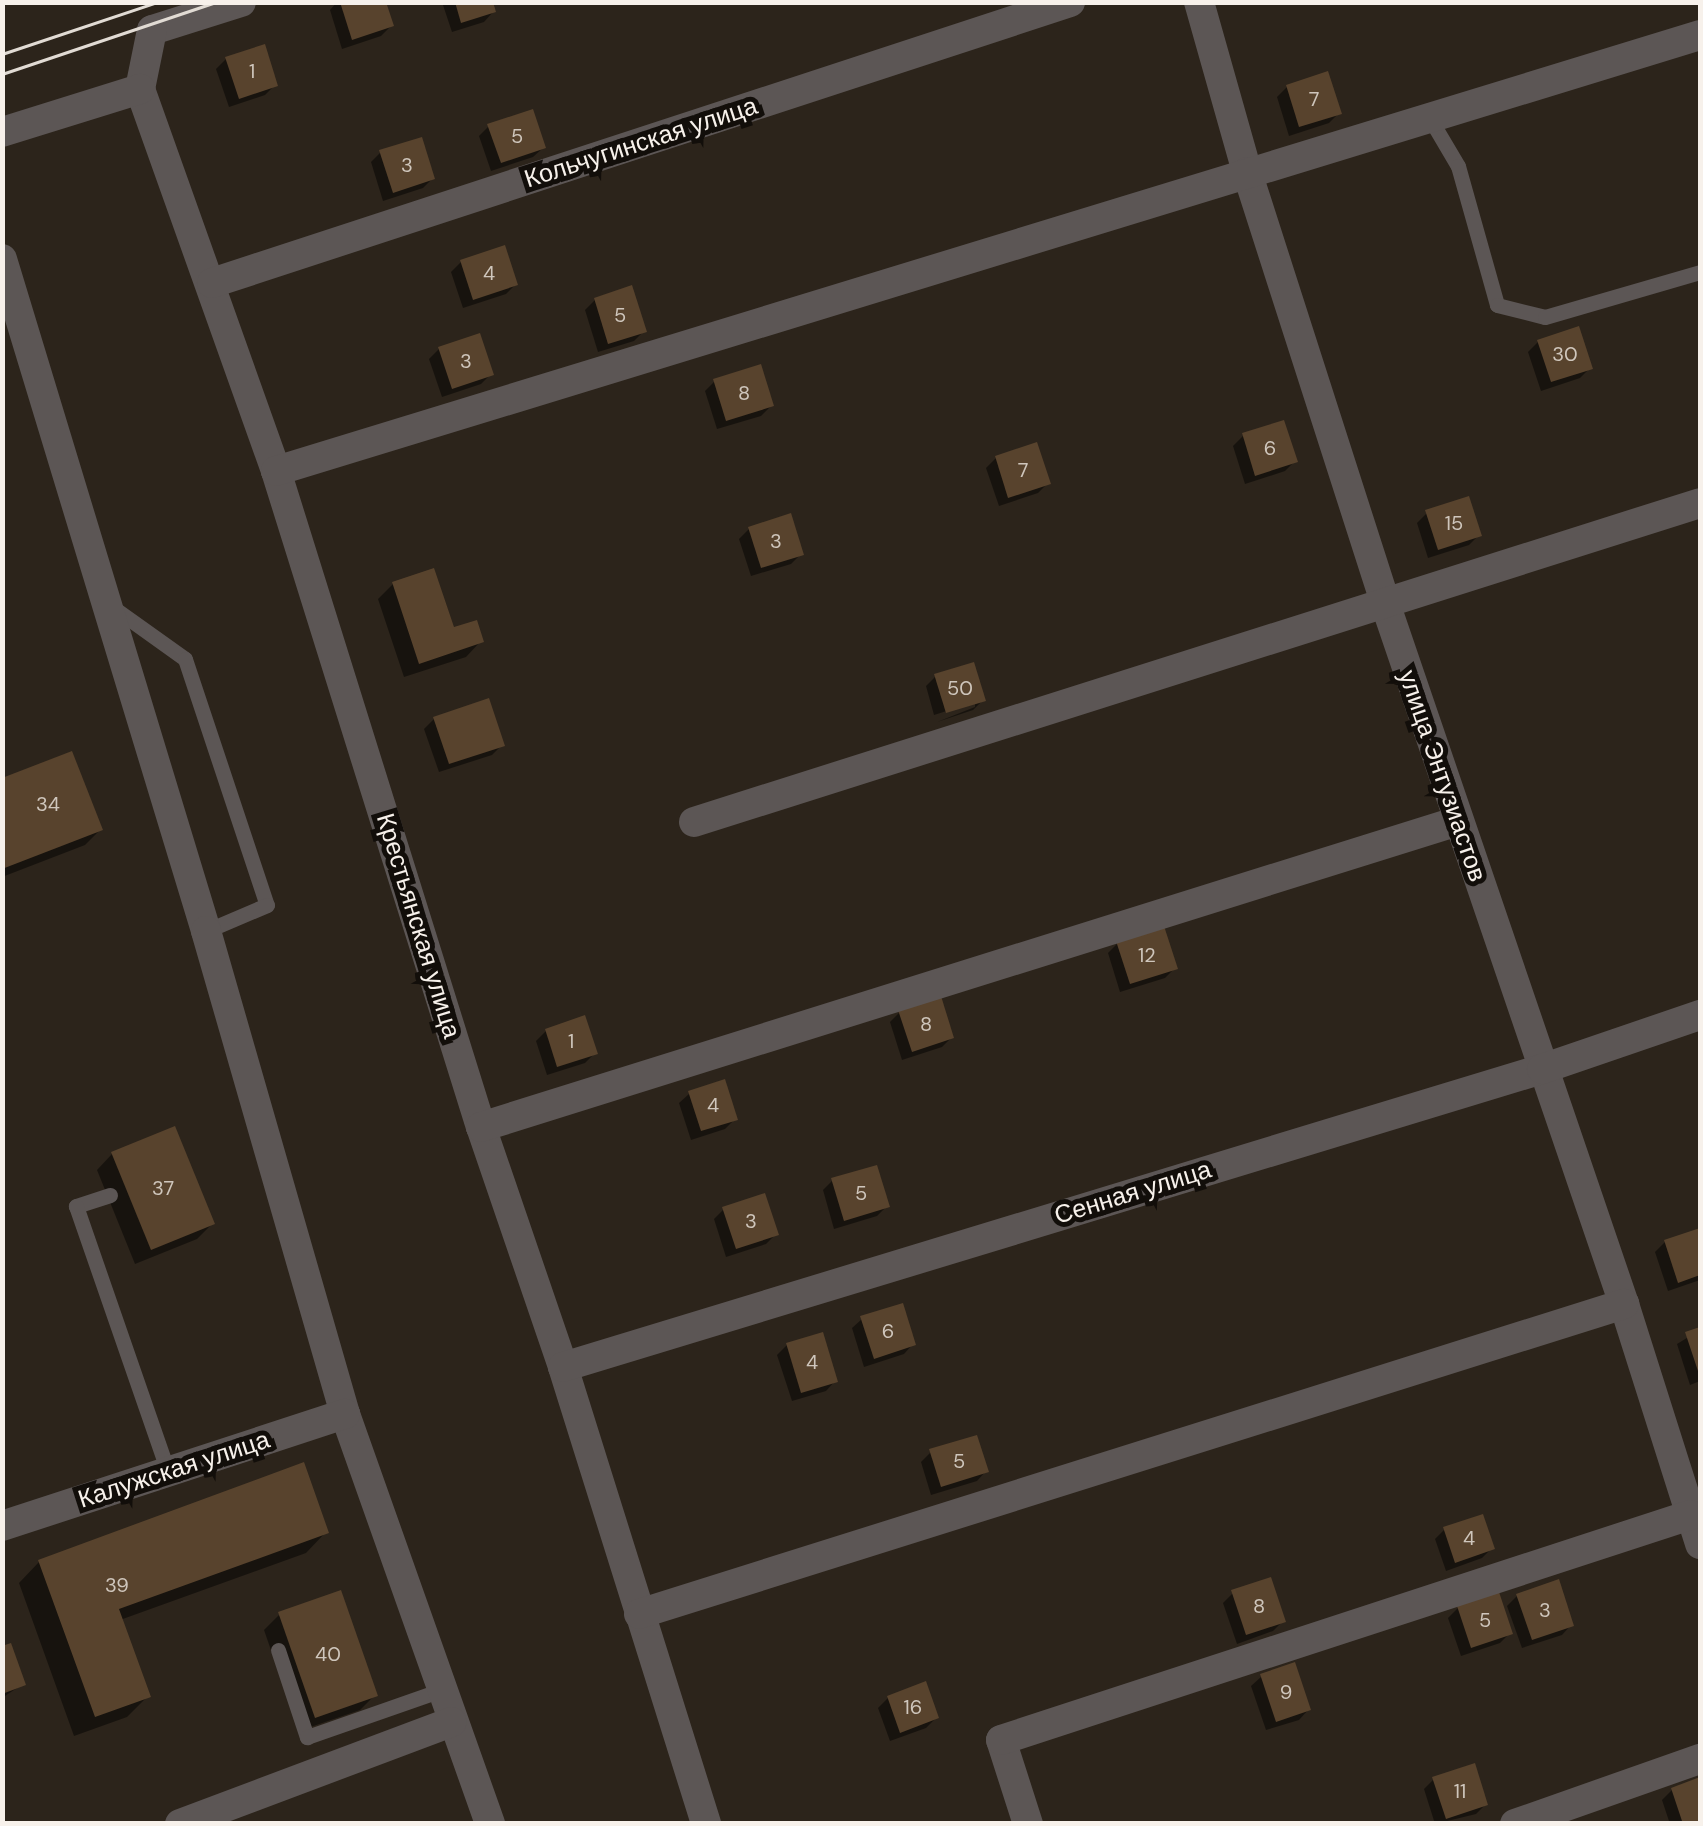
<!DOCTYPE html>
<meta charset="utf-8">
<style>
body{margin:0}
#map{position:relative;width:1703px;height:1826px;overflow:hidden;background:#2c241b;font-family:"DM Sans",sans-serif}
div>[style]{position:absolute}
.shadow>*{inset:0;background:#0007}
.building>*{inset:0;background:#58432d}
.service>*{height:15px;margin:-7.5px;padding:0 7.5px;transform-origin:7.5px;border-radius:7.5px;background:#5c5655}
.minor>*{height:30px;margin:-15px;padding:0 15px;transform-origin:15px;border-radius:15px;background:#5c5655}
.tram>*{height:2.5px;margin:-1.25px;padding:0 1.25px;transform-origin:1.25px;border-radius:1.25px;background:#e1dbd4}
span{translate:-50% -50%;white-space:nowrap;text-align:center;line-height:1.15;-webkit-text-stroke:10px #120e0a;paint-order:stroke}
.number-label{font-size:20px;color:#cfc6bc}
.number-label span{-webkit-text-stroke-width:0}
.street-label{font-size:25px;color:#f7f1eb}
.frame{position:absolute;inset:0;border:5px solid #f7f1eb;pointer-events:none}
</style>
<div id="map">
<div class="shadow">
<i style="clip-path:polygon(337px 2px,384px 2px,391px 26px,381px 36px,342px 49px,330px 10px)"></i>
<i style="clip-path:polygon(442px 2px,491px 2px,493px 12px,484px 22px,452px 32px)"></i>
<i style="clip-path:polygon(226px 59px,275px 85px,265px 95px,229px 107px,216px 69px)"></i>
<i style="clip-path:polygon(1287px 87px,1339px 113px,1329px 123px,1289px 136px,1277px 97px)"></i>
<i style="clip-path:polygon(489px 126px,543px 148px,533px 157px,491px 171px,479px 136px)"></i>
<i style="clip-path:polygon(381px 152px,433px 178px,423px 188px,383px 201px,371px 162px)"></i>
<i style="clip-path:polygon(461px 262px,515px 285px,506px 294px,463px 308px,451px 272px)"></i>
<i style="clip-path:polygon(595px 300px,644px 331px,634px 341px,598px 352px,585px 310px)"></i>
<i style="clip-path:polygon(1538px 342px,1590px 368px,1580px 378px,1541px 391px,1528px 352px)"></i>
<i style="clip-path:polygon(439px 349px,491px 374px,481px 384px,442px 397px,429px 359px)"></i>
<i style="clip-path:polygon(715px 381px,771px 406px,761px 416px,717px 429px,705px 391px)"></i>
<i style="clip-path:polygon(1243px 436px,1295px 461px,1285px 471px,1245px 484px,1233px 446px)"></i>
<i style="clip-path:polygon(996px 458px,1048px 483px,1038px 493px,999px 506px,986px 468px)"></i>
<i style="clip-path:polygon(1427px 513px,1479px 535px,1469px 545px,1428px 558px,1417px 523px)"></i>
<i style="clip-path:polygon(749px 529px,801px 554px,791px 564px,751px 576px,739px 539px)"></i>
<i style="clip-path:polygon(393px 584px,453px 631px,481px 641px,466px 657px,404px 677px,378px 599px)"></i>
<i style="clip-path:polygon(935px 677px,983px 700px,973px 710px,937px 722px,975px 707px,975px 702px,934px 715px,926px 686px)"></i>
<i style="clip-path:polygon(434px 719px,502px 745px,492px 755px,439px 772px,424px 729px)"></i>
<i style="clip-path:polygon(2px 781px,100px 830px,85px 845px,2px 877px)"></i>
<i style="clip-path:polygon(1117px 944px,1175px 968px,1165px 978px,1120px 992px,1108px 953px)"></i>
<i style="clip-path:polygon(900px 1012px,952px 1037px,942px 1047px,902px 1060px,890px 1022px)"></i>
<i style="clip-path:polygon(546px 1031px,595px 1053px,585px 1063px,547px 1075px,536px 1041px)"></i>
<i style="clip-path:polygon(689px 1094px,735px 1119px,725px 1129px,691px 1140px,679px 1103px)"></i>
<i style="clip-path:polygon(112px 1154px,212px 1224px,197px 1239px,135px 1264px,97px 1170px)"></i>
<i style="clip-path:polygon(833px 1180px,887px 1206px,877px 1216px,834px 1229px,823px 1190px)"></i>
<i style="clip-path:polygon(724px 1209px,776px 1234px,766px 1244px,726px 1257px,714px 1219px)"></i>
<i style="clip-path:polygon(1700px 1231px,1700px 1280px,1668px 1291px,1655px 1252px,1665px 1242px)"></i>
<i style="clip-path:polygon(862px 1319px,913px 1344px,904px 1354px,864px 1367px,852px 1328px)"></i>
<i style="clip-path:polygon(1700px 1330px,1700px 1381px,1690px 1385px,1677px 1344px)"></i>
<i style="clip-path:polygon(787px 1345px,835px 1381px,826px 1391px,792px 1401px,777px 1355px)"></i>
<i style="clip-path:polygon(931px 1452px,986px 1471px,977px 1481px,931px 1495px,921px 1462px)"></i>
<i style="clip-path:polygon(1445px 1529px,1492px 1548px,1482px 1558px,1446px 1571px,1435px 1539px)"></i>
<i style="clip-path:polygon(326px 1532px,306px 1553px,120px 1620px,148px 1696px,127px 1717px,74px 1736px,19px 1583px,39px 1562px)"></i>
<i style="clip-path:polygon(1233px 1593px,1283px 1621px,1273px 1631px,1237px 1644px,1223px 1603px)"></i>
<i style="clip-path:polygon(1517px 1596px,1571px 1625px,1562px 1635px,1522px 1648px,1507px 1606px)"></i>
<i style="clip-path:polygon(1458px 1608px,1510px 1633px,1500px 1643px,1461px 1656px,1448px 1618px)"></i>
<i style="clip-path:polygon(279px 1615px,375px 1695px,360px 1710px,299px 1731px,264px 1630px)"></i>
<i style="clip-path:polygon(2px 1649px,23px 1684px,2px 1698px)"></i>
<i style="clip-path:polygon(1261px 1677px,1308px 1710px,1299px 1720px,1266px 1730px,1251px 1686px)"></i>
<i style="clip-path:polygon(888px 1698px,936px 1718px,926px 1728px,890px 1741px,878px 1708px)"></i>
<i style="clip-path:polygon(1434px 1779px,1486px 1804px,1476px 1814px,1435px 1824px,1424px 1789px)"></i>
<i style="clip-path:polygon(1700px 1780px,1700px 1824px,1670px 1824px,1662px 1800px,1672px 1790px)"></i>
</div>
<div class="building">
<i style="clip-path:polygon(340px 2px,386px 2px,394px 26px,352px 40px)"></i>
<i style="clip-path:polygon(455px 2px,493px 2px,496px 12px,461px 23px)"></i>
<i style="clip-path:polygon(265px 44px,278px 86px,239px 99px,225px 57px)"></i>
<i style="clip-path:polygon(1328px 71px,1342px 114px,1299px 127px,1286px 85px)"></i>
<i style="clip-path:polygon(533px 109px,546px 148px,501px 163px,487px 124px)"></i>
<i style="clip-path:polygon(422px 137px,435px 179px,393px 193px,379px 150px)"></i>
<i style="clip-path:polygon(505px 245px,518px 285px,473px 300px,460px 260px)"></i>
<i style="clip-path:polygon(632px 285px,647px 332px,608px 344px,594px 298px)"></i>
<i style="clip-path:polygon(1579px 326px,1593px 369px,1551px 382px,1537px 340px)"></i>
<i style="clip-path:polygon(480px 333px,494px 375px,452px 389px,438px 347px)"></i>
<i style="clip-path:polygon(761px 364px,774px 406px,726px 421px,713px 379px)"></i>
<i style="clip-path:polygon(1284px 420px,1298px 462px,1255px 476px,1242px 433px)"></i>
<i style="clip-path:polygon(1037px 442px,1051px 484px,1008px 498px,995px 456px)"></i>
<i style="clip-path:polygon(1469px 496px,1482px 536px,1438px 550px,1425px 510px)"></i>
<i style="clip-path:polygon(791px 513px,804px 555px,761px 568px,748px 527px)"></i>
<i style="clip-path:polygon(434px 568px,454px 627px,477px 620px,484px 642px,419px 664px,392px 582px)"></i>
<i style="clip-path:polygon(974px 662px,986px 701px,946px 713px,934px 674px)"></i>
<i style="clip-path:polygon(489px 698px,505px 746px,449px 764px,433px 717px)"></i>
<i style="clip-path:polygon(72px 751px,103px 830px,2px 869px,2px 778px)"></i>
<i style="clip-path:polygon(1164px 926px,1178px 969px,1130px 984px,1116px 941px)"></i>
<i style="clip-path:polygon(941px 996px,954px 1038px,912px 1052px,898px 1010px)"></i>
<i style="clip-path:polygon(585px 1015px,598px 1054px,557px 1067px,545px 1029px)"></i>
<i style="clip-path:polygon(725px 1079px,738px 1120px,701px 1131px,688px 1091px)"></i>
<i style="clip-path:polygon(175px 1126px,215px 1224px,151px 1250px,111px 1152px)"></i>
<i style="clip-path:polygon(877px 1165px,890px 1207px,844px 1221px,831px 1178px)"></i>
<i style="clip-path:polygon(765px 1193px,779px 1235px,736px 1249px,722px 1207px)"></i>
<i style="clip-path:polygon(1700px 1228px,1700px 1275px,1678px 1283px,1664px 1240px)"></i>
<i style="clip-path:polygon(903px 1303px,916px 1345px,874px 1359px,860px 1316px)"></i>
<i style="clip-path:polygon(1700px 1327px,1700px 1377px,1685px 1332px)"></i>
<i style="clip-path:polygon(823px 1332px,838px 1382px,801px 1393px,786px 1343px)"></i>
<i style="clip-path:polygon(977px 1435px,989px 1472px,941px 1487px,929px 1449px)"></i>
<i style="clip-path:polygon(304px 1462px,329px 1533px,119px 1609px,151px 1697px,95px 1717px,38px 1560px)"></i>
<i style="clip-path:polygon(1483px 1514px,1495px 1549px,1455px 1563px,1443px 1527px)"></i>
<i style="clip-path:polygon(1271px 1577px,1286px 1622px,1246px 1635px,1231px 1590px)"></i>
<i style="clip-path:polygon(1559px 1579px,1574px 1626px,1532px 1640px,1516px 1594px)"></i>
<i style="clip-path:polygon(341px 1590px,378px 1696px,315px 1718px,278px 1612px)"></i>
<i style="clip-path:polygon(1499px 1592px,1513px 1634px,1471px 1648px,1457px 1606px)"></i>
<i style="clip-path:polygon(11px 1643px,26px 1685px,2px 1694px,2px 1646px)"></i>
<i style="clip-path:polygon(1295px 1662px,1311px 1710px,1276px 1722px,1260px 1674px)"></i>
<i style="clip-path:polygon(926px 1681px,939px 1718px,900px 1733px,887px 1696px)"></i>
<i style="clip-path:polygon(1475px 1763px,1488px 1805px,1446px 1819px,1432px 1777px)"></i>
<i style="clip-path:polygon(1700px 1777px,1700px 1824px,1683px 1824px,1671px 1788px)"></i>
</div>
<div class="service">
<i style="left:1429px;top:117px;width:57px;rotate:59.4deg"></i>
<i style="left:1458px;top:166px;width:144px;rotate:74.3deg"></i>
<i style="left:1497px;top:305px;width:49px;rotate:14deg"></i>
<i style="left:1545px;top:317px;width:161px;rotate:-16.2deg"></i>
<i style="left:111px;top:606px;width:91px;rotate:35.6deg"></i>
<i style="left:185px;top:659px;width:259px;rotate:71.6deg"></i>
<i style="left:267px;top:905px;width:66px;rotate:156.9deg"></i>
<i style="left:110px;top:1195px;width:36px;rotate:162deg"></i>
<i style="left:76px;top:1206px;width:281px;rotate:70.9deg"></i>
<i style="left:278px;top:1650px;width:92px;rotate:71.6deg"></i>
<i style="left:307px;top:1737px;width:142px;rotate:-19.3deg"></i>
</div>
<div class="minor">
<i style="left:241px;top:2px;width:93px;rotate:162.5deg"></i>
<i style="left:152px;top:30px;width:60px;rotate:101.5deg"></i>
<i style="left:140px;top:89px;width:405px;rotate:70.4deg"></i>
<i style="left:276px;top:471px;width:687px;rotate:72.65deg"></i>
<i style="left:481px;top:1127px;width:254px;rotate:71.1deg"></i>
<i style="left:563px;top:1367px;width:479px;rotate:72.6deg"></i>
<i style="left:1199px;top:2px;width:177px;rotate:74.2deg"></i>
<i style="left:1247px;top:172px;width:456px;rotate:72.2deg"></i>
<i style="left:1386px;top:606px;width:737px;rotate:71.17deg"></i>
<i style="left:1624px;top:1304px;width:252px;rotate:72.4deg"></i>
<i style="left:2px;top:132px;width:145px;rotate:-17.3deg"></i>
<i style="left:2px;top:259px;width:702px;rotate:73.11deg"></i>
<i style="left:206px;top:931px;width:503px;rotate:73.94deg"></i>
<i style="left:345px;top:1414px;width:435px;rotate:70.5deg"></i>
<i style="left:212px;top:283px;width:903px;rotate:-18.13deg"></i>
<i style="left:276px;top:471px;width:1489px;rotate:-17.02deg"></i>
<i style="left:694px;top:822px;width:1055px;rotate:-17.59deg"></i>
<i style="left:481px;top:1127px;width:1024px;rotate:-17.39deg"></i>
<i style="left:563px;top:1367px;width:1023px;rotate:-16.93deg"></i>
<i style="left:1542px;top:1069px;width:167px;rotate:-18.9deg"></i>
<i style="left:2px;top:1526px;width:361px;rotate:-18.1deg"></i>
<i style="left:639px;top:1614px;width:1033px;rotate:-17.47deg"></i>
<i style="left:180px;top:1824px;width:290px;rotate:-20.6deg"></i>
<i style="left:1028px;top:1824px;width:88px;rotate:-107.8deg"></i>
<i style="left:1001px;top:1740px;width:725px;rotate:-18.08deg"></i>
<i style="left:1515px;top:1824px;width:196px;rotate:-19.4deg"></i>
</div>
<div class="tram">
<i style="left:2px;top:54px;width:163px;rotate:-18.5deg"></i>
<i style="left:2px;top:74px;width:226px;rotate:-18.6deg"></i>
</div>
<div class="number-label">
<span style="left:252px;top:71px">1</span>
<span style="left:1314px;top:99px">7</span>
<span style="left:517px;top:136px">5</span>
<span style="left:407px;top:165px">3</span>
<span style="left:489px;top:273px">4</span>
<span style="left:620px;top:315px">5</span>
<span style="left:1565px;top:354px">30</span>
<span style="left:466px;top:361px">3</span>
<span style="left:744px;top:393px">8</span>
<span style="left:1270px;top:448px">6</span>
<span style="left:1023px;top:470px">7</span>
<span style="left:1454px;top:523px">15</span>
<span style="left:776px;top:541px">3</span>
<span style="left:960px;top:688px">50</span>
<span style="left:48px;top:804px">34</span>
<span style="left:1147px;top:955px">12</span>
<span style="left:926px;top:1024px">8</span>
<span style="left:571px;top:1041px">1</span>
<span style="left:713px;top:1105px">4</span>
<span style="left:163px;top:1188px">37</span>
<span style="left:861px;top:1193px">5</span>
<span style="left:751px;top:1221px">3</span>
<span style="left:888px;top:1331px">6</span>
<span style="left:812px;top:1362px">4</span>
<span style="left:959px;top:1461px">5</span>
<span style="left:1469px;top:1538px">4</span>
<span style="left:117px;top:1585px">39</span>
<span style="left:1259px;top:1606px">8</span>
<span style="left:1545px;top:1610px">3</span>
<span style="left:1485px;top:1620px">5</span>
<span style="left:328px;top:1654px">40</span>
<span style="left:1286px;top:1692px">9</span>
<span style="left:913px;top:1707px">16</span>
<span style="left:1460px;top:1791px">11</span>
</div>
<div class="street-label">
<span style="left:641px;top:143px;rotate:-18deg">Кольчугинская улица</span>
<span style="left:1442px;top:776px;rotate:71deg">улица Энтузиастов</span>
<span style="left:418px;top:926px;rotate:73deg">Крестьянская улица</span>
<span style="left:1133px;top:1193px;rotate:-17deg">Сенная улица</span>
<span style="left:174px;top:1470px;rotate:-18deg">Калужская улица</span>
</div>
<div class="frame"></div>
</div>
